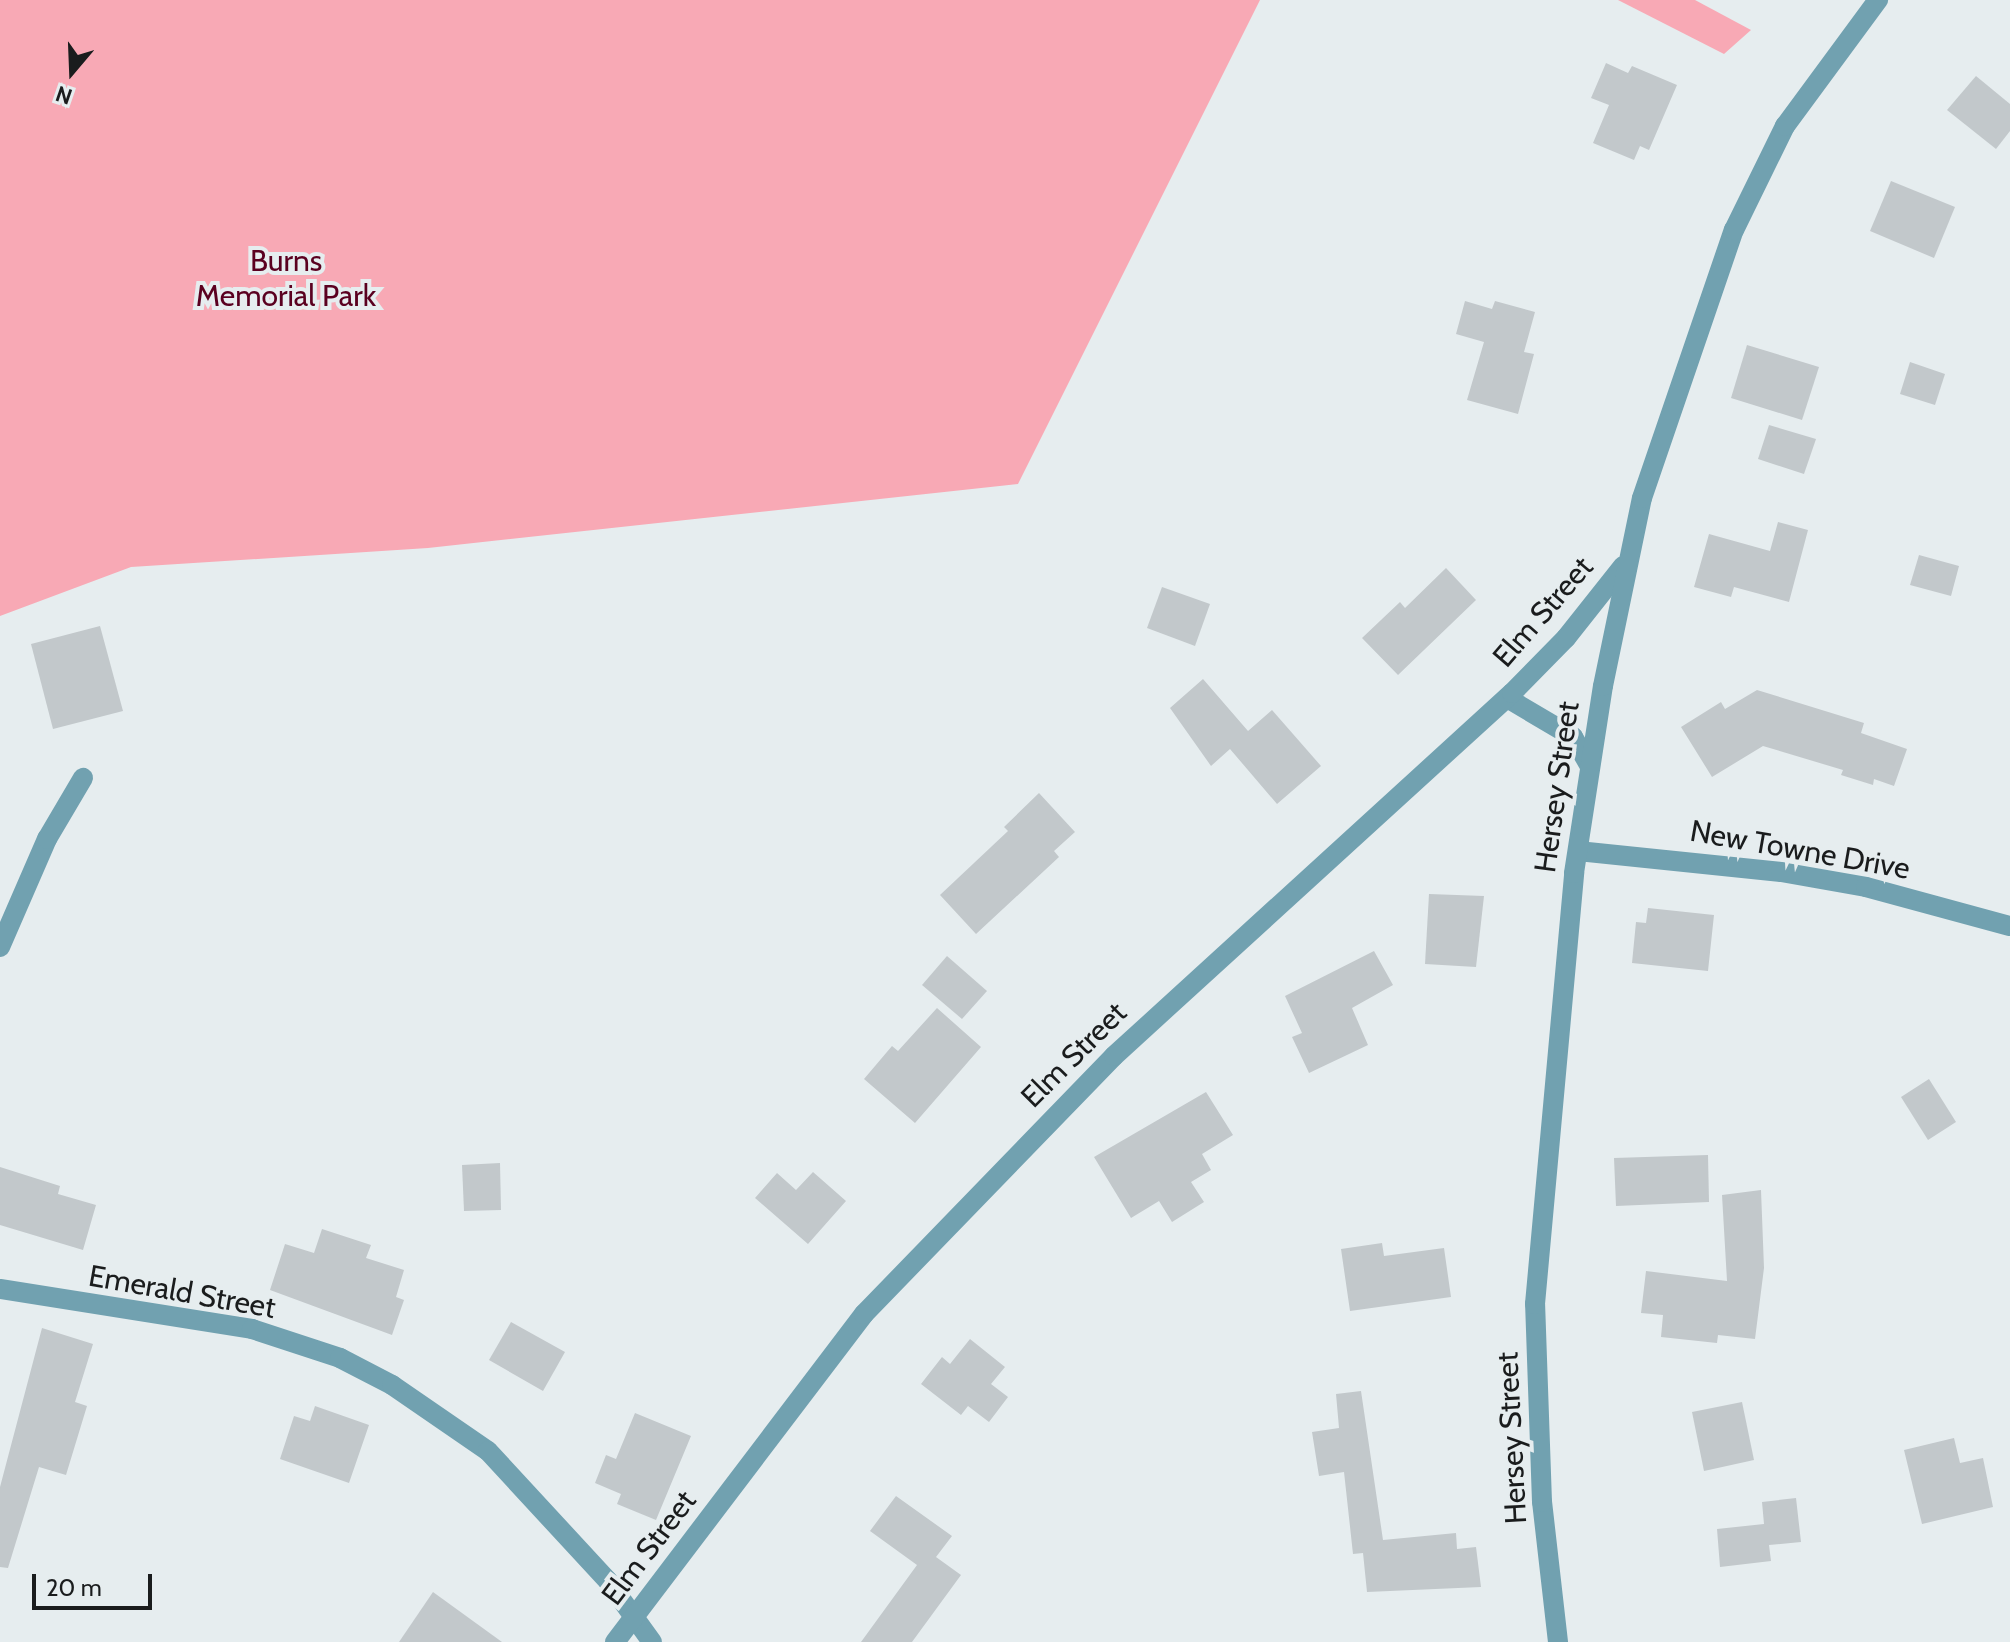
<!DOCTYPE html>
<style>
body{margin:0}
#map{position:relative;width:2010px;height:1642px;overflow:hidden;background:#e6edef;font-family:Cabin,sans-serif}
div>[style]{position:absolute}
.green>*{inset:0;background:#f8a9b5}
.building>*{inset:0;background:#c2c8cb}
.service>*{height:20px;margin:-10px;padding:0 10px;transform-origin:10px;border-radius:10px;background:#71a1b0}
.minor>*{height:20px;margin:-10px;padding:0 10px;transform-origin:10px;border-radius:10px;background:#71a1b0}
.tertiary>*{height:20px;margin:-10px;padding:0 10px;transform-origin:10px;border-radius:10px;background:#71a1b0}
span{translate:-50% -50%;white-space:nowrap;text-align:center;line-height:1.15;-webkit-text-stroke:8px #e6edef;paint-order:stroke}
.park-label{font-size:30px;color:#5a0020}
.street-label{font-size:30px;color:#1a1c1d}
.north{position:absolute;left:32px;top:32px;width:80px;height:80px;-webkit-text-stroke:6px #e6edef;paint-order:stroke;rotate:199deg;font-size:22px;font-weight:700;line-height:32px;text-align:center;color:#1a1c1d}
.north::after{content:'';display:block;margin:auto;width:28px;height:36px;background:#1a1c1d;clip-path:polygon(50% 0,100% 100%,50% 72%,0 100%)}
.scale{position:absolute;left:32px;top:1574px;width:120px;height:36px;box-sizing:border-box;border:4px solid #1a1c1d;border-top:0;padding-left:10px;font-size:24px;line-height:28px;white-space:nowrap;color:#1a1c1d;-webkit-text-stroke:6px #e6edef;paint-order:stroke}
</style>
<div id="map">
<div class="green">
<i style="clip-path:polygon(0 0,1260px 0,1018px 484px,428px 548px,131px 567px,0 616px)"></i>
<i style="clip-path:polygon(1618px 0,1695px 0,1751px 30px,1724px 54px)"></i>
</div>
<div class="building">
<i style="clip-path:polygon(1606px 63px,1628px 73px,1632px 66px,1677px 85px,1649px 150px,1640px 146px,1634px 160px,1593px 143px,1609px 105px,1591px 98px)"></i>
<i style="clip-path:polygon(1976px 76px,2010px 104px,2010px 131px,1996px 149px,1947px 110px)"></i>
<i style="clip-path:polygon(1891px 181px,1955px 207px,1934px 258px,1870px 231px)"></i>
<i style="clip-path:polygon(1465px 301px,1492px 309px,1495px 301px,1535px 312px,1524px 352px,1534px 354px,1518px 414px,1467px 400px,1484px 342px,1456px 334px)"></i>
<i style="clip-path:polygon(1747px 345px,1819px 367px,1802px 420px,1731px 398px)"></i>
<i style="clip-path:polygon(1910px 362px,1945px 374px,1935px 405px,1900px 394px)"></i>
<i style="clip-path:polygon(1769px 425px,1816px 439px,1804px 474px,1758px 459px)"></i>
<i style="clip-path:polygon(1778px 522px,1808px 530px,1789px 602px,1734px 587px,1731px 597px,1694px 587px,1709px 534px,1770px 551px)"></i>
<i style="clip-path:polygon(1919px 555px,1959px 566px,1951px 596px,1910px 585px)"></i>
<i style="clip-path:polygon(1446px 568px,1476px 600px,1398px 675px,1362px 638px,1400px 602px,1405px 608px)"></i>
<i style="clip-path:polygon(1162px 587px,1210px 604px,1195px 646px,1147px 628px)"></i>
<i style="clip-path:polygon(100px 626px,123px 711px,53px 729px,31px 644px)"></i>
<i style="clip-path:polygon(1203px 679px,1248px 731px,1272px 710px,1321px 766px,1277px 804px,1230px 749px,1211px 766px,1170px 708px)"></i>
<i style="clip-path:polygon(1757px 690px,1864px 723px,1861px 733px,1907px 749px,1894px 786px,1874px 779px,1873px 785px,1841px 775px,1843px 770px,1763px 746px,1712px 777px,1681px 727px,1721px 702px,1725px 709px)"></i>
<i style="clip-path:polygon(1039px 793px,1075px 832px,1054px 851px,1059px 857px,976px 934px,940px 895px,1008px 831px,1004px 827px)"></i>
<i style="clip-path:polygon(1429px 894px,1484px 896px,1476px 967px,1425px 964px)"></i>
<i style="clip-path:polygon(1648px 908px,1714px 915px,1708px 971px,1632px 963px,1636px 922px,1646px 923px)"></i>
<i style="clip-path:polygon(1374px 951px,1393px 985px,1352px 1008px,1368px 1045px,1309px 1073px,1292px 1037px,1302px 1033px,1285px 996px)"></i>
<i style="clip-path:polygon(947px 956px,987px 991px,962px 1019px,922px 985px)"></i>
<i style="clip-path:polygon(937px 1008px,981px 1047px,915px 1123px,864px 1079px,892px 1046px,898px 1051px)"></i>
<i style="clip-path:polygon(1929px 1079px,1956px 1122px,1928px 1140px,1901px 1097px)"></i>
<i style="clip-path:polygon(1206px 1092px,1233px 1135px,1202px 1154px,1211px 1170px,1191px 1182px,1204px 1202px,1172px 1222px,1159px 1201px,1131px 1218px,1094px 1157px)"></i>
<i style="clip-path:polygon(1708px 1155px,1709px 1202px,1616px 1206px,1614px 1158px)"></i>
<i style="clip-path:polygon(500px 1163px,501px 1210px,464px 1211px,462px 1165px)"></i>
<i style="clip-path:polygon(0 1167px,60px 1186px,58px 1194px,96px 1205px,83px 1250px,0 1225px)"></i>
<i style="clip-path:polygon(813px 1172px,846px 1201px,808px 1244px,755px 1198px,777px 1173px,796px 1190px)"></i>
<i style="clip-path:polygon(1761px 1190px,1764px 1268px,1755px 1339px,1718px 1335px,1717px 1343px,1661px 1337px,1663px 1315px,1641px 1313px,1646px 1271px,1727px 1281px,1722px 1195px)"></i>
<i style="clip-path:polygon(322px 1229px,371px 1245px,366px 1258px,404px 1270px,396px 1297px,404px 1300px,392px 1335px,270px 1290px,285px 1244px,314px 1253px)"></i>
<i style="clip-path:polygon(1382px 1243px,1384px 1256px,1444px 1248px,1451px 1297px,1350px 1311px,1341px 1249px)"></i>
<i style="clip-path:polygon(511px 1322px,565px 1352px,543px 1391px,489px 1360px)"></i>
<i style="clip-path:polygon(42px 1328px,93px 1344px,75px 1402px,87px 1406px,66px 1475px,39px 1467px,8px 1568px,0 1567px,0 1487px)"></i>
<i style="clip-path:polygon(970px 1339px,1005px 1367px,991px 1384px,1008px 1397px,989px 1422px,968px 1406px,961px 1415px,921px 1384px,942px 1357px,950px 1364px)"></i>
<i style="clip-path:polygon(1361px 1391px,1383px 1540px,1456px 1533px,1457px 1549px,1476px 1547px,1481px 1587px,1367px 1592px,1363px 1553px,1353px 1554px,1344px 1472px,1319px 1476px,1312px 1432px,1339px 1428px,1336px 1394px)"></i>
<i style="clip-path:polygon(1742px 1402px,1754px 1460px,1704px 1471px,1692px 1412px)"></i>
<i style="clip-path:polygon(315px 1406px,369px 1425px,349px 1483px,280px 1459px,294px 1416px,310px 1421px)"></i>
<i style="clip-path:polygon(635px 1413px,691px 1436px,656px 1520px,617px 1504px,621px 1494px,595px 1483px,606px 1455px,616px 1459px)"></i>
<i style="clip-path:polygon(1954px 1438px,1960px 1463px,1983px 1458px,1993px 1507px,1922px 1524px,1904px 1450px)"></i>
<i style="clip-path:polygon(896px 1496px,952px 1536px,936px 1557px,961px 1575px,912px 1642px,861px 1642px,917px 1565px,870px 1531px)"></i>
<i style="clip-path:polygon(1796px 1498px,1801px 1542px,1769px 1545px,1771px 1561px,1720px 1567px,1717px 1529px,1764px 1524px,1762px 1502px)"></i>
<i style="clip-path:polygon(433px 1592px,502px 1642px,399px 1642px)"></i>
</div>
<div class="service">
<i style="left:0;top:947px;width:118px;rotate:-66.5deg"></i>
<i style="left:47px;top:839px;width:71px;rotate:-59.5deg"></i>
</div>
<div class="minor">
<i style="left:1578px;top:851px;width:204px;rotate:5.9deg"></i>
<i style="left:1781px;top:872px;width:86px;rotate:10deg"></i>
<i style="left:1866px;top:887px;width:149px;rotate:15.2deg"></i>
<i style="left:0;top:1289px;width:255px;rotate:9deg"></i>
<i style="left:252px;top:1329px;width:93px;rotate:18.2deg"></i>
<i style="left:340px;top:1358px;width:59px;rotate:27.4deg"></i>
<i style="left:392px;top:1385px;width:116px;rotate:34.5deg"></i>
<i style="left:488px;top:1451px;width:177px;rotate:47.3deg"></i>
<i style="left:608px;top:1581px;width:75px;rotate:54.2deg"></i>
</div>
<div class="tertiary">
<i style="left:1507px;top:698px;width:77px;rotate:30.6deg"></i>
<i style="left:1573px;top:737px;width:34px;rotate:60deg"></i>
<i style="left:615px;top:1642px;width:412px;rotate:-52.8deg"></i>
<i style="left:864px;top:1314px;width:359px;rotate:-45.9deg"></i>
<i style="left:1114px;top:1056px;width:539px;rotate:-42.37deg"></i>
<i style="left:1512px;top:693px;width:77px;rotate:-45.5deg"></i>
<i style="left:1566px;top:638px;width:92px;rotate:-51.6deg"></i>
<i style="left:1558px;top:1642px;width:141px;rotate:-96.5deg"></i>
<i style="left:1542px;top:1502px;width:198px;rotate:-92deg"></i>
<i style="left:1535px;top:1304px;width:433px;rotate:-84.8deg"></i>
<i style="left:1574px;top:873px;width:189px;rotate:-81.2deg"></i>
<i style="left:1603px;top:686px;width:192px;rotate:-78.3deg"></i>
<i style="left:1642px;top:498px;width:283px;rotate:-71.1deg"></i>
<i style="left:1734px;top:230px;width:116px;rotate:-63.9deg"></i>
<i style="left:1785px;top:126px;width:157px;rotate:-53.6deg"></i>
</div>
<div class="park-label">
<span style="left:286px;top:278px">Burns<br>Memorial Park</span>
</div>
<div class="street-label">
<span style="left:1543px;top:612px;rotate:-49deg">Elm Street</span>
<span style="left:1557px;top:787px;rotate:-82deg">Hersey Street</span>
<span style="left:1800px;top:850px;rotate:10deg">New Towne Drive</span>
<span style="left:1074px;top:1055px;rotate:-45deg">Elm Street</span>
<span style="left:182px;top:1292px;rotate:10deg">Emerald Street</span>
<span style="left:1512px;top:1438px;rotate:-93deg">Hersey Street</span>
<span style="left:649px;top:1548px;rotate:-53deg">Elm Street</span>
</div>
<div class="north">N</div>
<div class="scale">20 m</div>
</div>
